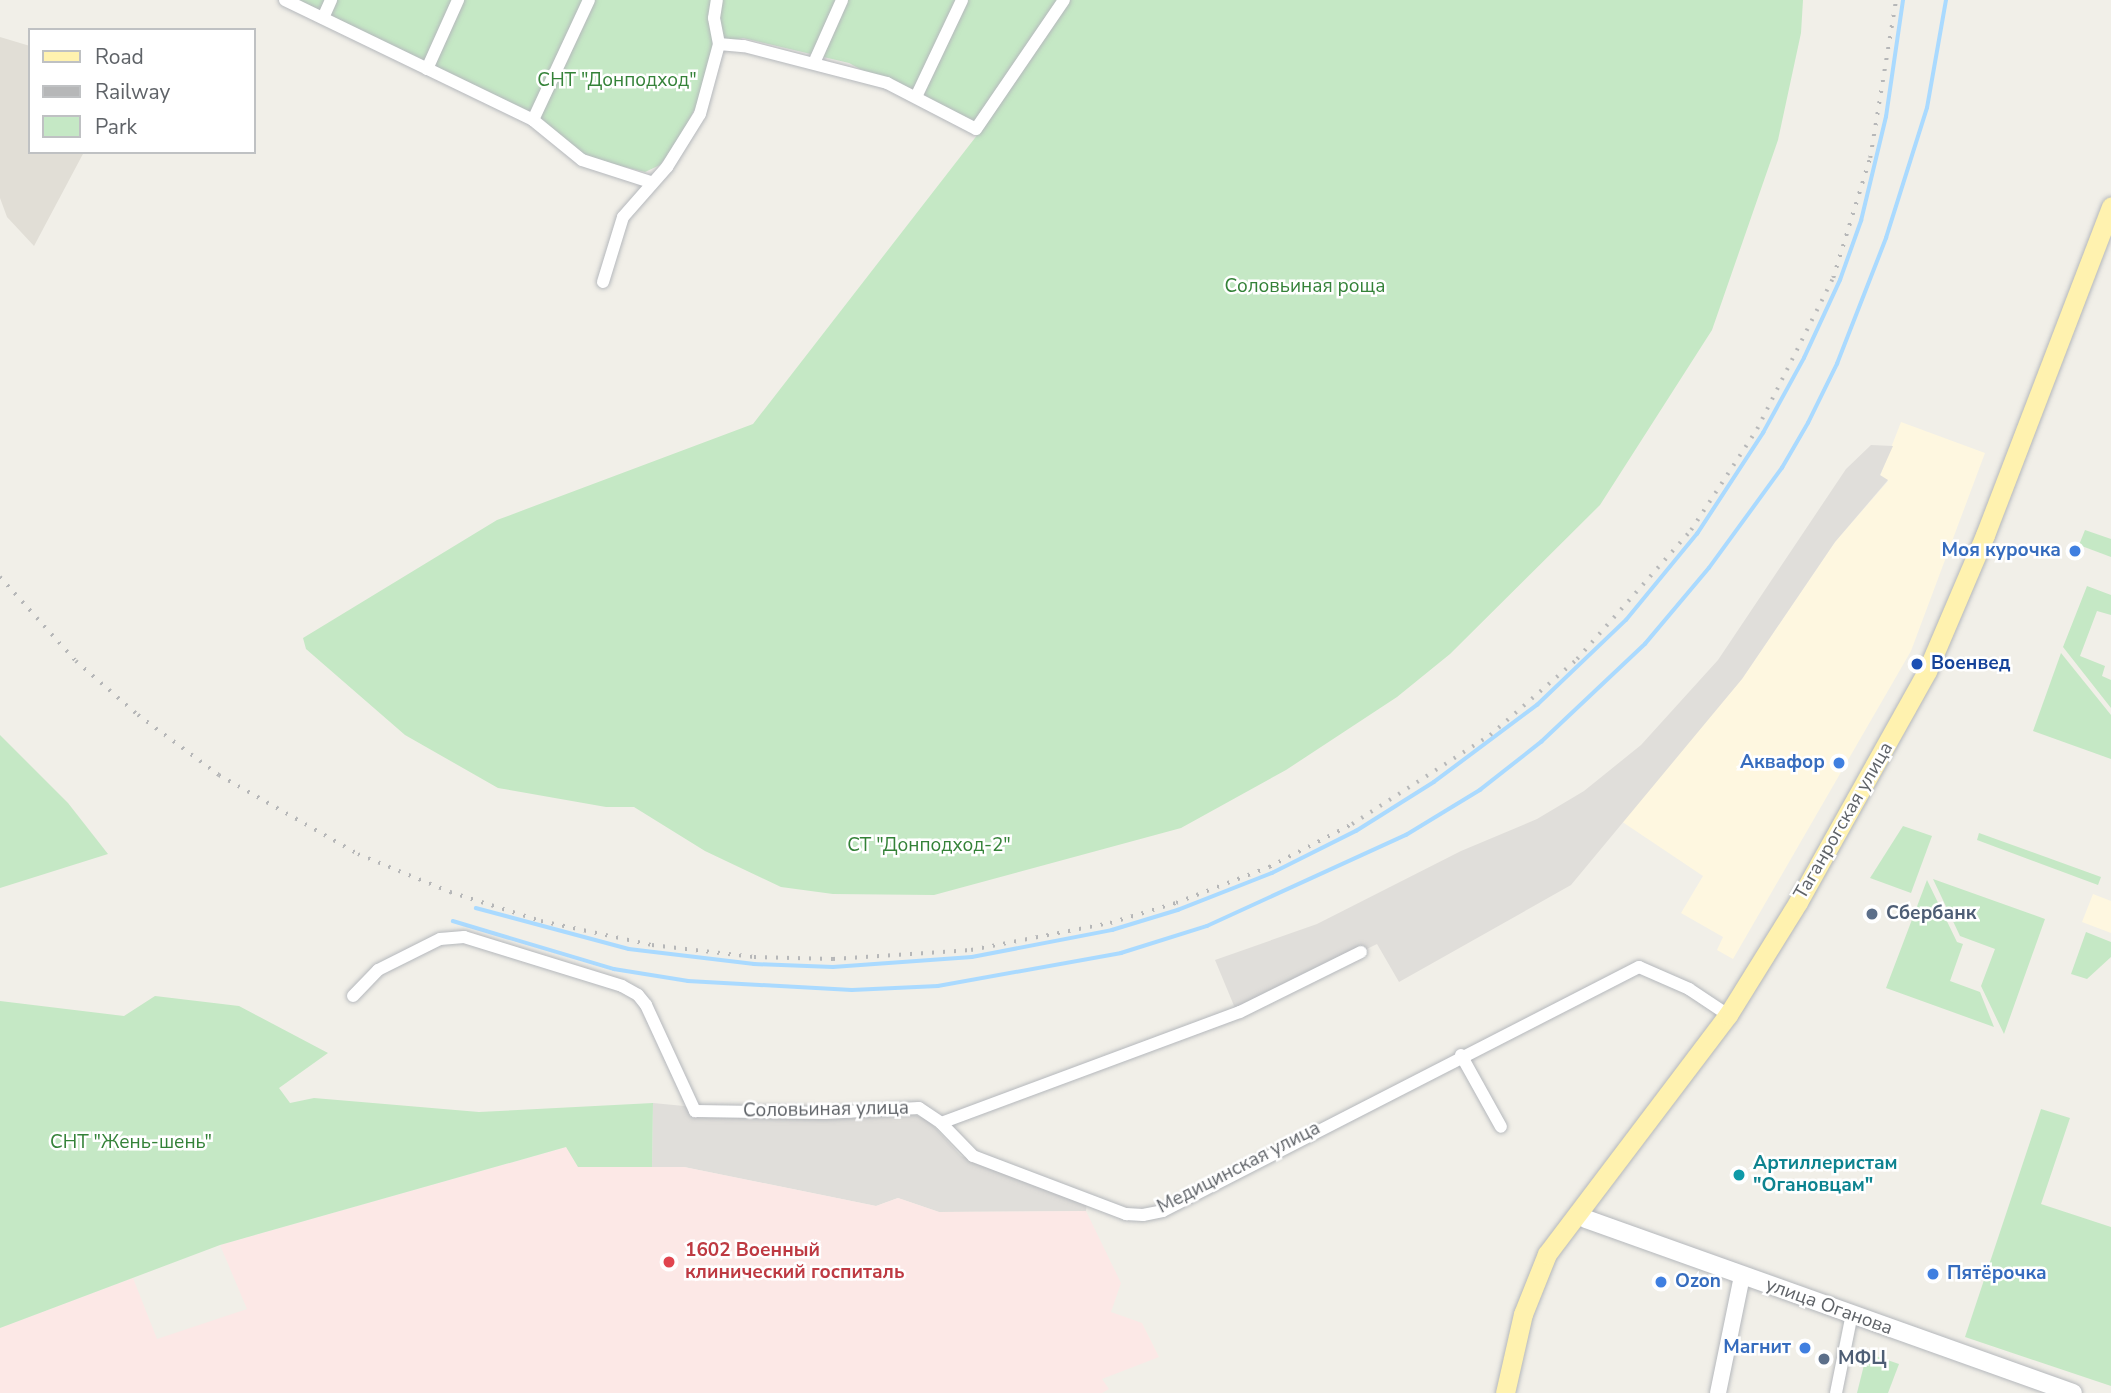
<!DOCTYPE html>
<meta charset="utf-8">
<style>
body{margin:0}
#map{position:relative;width:2111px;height:1393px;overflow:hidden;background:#f1efe8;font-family:"Nunito Sans",sans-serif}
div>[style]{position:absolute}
.commercial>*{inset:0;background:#fef7e0}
.industrial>*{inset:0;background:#e0deda}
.education>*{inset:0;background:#e1ded6}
.medical>*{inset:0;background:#fce8e6}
.green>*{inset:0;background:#c5e8c5}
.stream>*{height:3.5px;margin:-1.75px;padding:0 1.75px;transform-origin:1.75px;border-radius:1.75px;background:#aadaff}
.roads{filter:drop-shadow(0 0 2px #b5b8bc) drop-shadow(0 0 2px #b5b8bc)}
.minor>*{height:12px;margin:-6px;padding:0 6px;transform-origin:6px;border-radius:6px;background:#fff}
.tertiary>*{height:16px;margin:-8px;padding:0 8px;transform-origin:8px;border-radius:8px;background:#fff}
.secondary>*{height:18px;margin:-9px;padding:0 9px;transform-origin:9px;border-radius:9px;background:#fff}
.primary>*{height:19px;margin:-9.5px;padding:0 9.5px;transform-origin:9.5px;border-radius:9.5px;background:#fff2af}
.rail>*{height:3.5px;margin-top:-1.75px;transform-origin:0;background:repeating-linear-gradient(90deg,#b6b7b8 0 2px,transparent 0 11px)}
.dots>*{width:19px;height:19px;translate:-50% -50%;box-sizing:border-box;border:4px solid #fff;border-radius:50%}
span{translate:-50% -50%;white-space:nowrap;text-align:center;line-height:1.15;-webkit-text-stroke:5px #fff;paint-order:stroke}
.park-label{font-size:19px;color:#348238}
.shop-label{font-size:19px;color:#366cbe;font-weight:700}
.right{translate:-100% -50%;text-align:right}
.left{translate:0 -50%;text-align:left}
.transit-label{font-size:19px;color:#164399;font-weight:700}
.street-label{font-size:19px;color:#5f6368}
.service-label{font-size:19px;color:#4e5e75;font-weight:700}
.culture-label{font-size:19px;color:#0d838f;font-weight:700}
.health-label{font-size:19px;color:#be3a42;font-weight:700}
.legend{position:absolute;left:28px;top:28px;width:228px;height:126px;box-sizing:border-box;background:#fff;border:2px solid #bfc1c3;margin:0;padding:9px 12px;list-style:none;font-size:21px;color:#5f6368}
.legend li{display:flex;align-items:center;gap:14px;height:35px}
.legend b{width:35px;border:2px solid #bfc1c3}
</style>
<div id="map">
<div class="commercial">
<i style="clip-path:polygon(1901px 422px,1985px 453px,1911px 651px,1733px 959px,1717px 950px,1723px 937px,1681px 913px,1703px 876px,1621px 821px,1742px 679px,1835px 542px,1888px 481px,1880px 476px)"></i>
<i style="clip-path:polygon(2093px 894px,2111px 901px,2111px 933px,2082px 922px)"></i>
</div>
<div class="industrial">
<i style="clip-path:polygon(1871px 445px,1893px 446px,1880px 475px,1888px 480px,1835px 542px,1742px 679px,1571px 885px,1399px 982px,1377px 944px,1237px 1013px,1215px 960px,1317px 924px,1461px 851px,1537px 819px,1584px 791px,1641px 745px,1718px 660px,1846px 469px)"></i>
<i style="clip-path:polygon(653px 1103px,798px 1117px,905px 1112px,927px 1119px,961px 1156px,1087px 1201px,1086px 1211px,939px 1212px,898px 1198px,876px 1206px,684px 1167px,652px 1167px)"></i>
</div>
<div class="education">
<i style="clip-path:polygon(0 37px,30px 46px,30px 152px,84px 152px,34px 246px,7px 217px,0 198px)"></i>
</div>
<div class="medical">
<i style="clip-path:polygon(567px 1147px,578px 1167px,684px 1167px,876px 1206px,898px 1198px,939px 1212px,1086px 1211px,1121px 1283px,1111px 1312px,1142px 1323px,1159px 1357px,1102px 1379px,1109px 1389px,1102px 1393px,0 1393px,0 1328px,133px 1278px,157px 1339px,247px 1309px,220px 1245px)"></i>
</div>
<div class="green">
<i style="clip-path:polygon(294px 0,1803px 0,1801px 33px,1778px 140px,1712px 330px,1600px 505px,1450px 654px,1397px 697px,1286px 770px,1181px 828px,934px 895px,833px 894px,781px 887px,705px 851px,634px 807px,606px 807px,498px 788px,405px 735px,306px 649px,303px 638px,497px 520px,753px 424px,978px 134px,849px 63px,743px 38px,715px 45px,707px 85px,679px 140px,660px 165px,645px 172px,588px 158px,485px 94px)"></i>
<i style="clip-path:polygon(2085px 530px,2111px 539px,2111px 557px,2079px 545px)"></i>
<i style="clip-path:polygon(2087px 586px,2111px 595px,2111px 615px,2097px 611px,2080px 656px,2105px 666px,2102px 676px,2111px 680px,2111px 708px,2063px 647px)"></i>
<i style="clip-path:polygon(2061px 653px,2111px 715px,2111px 759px,2033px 731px)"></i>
<i style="clip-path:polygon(0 735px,68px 803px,108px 854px,0 888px)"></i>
<i style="clip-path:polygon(1903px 826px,1932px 836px,1911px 893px,1870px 878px)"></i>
<i style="clip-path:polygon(1979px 833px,2101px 877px,2098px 885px,1977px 840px)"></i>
<i style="clip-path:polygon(1933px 879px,2045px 919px,2004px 1034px,1981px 986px,1995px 949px,1960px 936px)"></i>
<i style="clip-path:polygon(1927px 880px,1957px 942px,1963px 944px,1950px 981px,1980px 992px,1994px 1027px,1886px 988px)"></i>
<i style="clip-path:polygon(2086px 932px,2111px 942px,2111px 957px,2087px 979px,2071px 974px)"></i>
<i style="clip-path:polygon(155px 996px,239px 1006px,328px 1053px,279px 1088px,290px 1103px,314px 1098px,479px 1112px,653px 1103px,652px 1167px,578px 1167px,566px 1147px,220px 1245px,0 1328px,0 1001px,124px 1016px)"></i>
<i style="clip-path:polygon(2041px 1109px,2070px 1118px,2041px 1204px,2111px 1227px,2111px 1386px,1965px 1337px)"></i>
<i style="clip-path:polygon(1867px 1353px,1899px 1364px,1888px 1393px,1857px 1393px)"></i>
</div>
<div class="stream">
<i style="left:476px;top:908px;width:158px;rotate:15deg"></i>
<i style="left:629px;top:949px;width:126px;rotate:6.8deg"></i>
<i style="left:754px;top:964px;width:79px;rotate:2.2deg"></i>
<i style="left:833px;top:967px;width:139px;rotate:-4.1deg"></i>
<i style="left:972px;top:957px;width:143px;rotate:-10.9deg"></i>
<i style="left:1112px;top:930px;width:69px;rotate:-16.9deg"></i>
<i style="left:1178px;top:910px;width:101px;rotate:-21.5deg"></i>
<i style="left:1272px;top:873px;width:94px;rotate:-26.6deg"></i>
<i style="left:1356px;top:831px;width:92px;rotate:-32.1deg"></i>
<i style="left:1434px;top:782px;width:129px;rotate:-36.8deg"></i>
<i style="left:1537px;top:705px;width:123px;rotate:-43.7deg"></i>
<i style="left:1626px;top:620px;width:112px;rotate:-50.5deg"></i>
<i style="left:1697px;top:534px;width:121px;rotate:-56.8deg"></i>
<i style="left:1763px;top:433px;width:85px;rotate:-61.3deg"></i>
<i style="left:1804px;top:358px;width:86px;rotate:-65.2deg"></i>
<i style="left:1840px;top:280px;width:63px;rotate:-70.4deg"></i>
<i style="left:1861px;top:221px;width:107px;rotate:-76.5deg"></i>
<i style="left:1886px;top:117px;width:118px;rotate:-81.7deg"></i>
<i style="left:453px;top:921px;width:168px;rotate:16.6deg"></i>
<i style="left:614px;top:969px;width:75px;rotate:9.2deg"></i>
<i style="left:688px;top:981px;width:164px;rotate:3.1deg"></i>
<i style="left:852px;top:990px;width:86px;rotate:-2.7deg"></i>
<i style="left:938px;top:986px;width:186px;rotate:-10.2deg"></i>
<i style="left:1121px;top:953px;width:90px;rotate:-17.4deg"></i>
<i style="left:1207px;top:926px;width:219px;rotate:-24.6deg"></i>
<i style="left:1406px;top:835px;width:87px;rotate:-31.3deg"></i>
<i style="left:1480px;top:790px;width:78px;rotate:-38.2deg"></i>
<i style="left:1541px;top:742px;width:143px;rotate:-43.3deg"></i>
<i style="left:1645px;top:644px;width:99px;rotate:-49.9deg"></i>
<i style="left:1709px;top:568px;width:124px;rotate:-53.9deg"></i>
<i style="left:1782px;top:468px;width:52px;rotate:-60deg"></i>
<i style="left:1808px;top:423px;width:66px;rotate:-63.8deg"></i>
<i style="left:1837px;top:364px;width:135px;rotate:-68.7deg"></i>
<i style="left:1886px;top:238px;width:136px;rotate:-72.5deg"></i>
<i style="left:1927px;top:108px;width:110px;rotate:-80deg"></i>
</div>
<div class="roads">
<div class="minor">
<i style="left:285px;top:0;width:276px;rotate:25.8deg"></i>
<i style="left:533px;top:120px;width:63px;rotate:39.2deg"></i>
<i style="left:582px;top:160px;width:71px;rotate:17.9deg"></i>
<i style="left:323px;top:18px;width:20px;rotate:-66deg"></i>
<i style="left:719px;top:44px;width:25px;rotate:5deg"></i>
<i style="left:744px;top:46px;width:148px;rotate:14.5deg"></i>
<i style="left:887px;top:83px;width:100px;rotate:27.3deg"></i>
<i style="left:976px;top:129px;width:156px;rotate:-55.7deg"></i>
<i style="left:814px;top:63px;width:69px;rotate:-66deg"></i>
<i style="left:427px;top:69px;width:76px;rotate:-65.8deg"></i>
<i style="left:916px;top:97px;width:107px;rotate:-64.6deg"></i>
<i style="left:533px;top:120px;width:132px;rotate:-65deg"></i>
<i style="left:603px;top:282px;width:68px;rotate:-72.9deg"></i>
<i style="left:623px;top:217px;width:67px;rotate:-48.7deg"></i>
<i style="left:667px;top:167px;width:62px;rotate:-58.1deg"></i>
<i style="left:700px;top:114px;width:73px;rotate:-74.8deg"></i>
<i style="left:719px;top:44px;width:26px;rotate:-101deg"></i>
<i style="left:714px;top:18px;width:18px;rotate:-81deg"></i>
<i style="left:353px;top:996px;width:36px;rotate:-46deg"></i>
<i style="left:378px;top:970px;width:69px;rotate:-26.6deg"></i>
<i style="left:440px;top:939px;width:24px;rotate:-5deg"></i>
<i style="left:464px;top:937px;width:165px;rotate:17.2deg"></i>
<i style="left:622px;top:986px;width:18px;rotate:29deg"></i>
<i style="left:638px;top:995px;width:13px;rotate:51deg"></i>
<i style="left:646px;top:1005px;width:117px;rotate:65.2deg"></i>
<i style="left:695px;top:1111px;width:130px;rotate:0.9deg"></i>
<i style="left:825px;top:1113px;width:94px;rotate:-3deg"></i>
<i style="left:919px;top:1108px;width:27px;rotate:34deg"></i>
<i style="left:941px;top:1123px;width:319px;rotate:-20.4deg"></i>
<i style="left:1240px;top:1012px;width:135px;rotate:-26.4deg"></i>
<i style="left:1461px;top:1055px;width:82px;rotate:60.9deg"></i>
<i style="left:941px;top:1123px;width:46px;rotate:45.9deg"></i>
<i style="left:973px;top:1156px;width:164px;rotate:20.8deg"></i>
<i style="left:1126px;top:1214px;width:17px;rotate:3deg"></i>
<i style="left:1143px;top:1215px;width:20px;rotate:-11deg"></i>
<i style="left:1163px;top:1211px;width:535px;rotate:-27.14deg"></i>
<i style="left:1639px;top:967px;width:55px;rotate:23.7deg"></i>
<i style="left:1689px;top:989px;width:47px;rotate:33.7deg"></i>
<i style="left:1836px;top:1393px;width:81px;rotate:-78.6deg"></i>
</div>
<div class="tertiary">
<i style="left:1718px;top:1393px;width:119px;rotate:-78.4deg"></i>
</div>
<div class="secondary">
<i style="left:1586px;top:1219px;width:517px;rotate:19.66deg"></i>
</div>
<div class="primary">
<i style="left:1505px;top:1393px;width:81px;rotate:-77.2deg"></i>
<i style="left:1523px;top:1314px;width:65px;rotate:-68.2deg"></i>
<i style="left:1547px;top:1254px;width:300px;rotate:-52.9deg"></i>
<i style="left:1728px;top:1015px;width:133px;rotate:-58.2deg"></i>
<i style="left:1798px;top:902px;width:265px;rotate:-60.8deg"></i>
<i style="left:1927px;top:671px;width:148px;rotate:-66.9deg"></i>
<i style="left:1985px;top:535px;width:352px;rotate:-69deg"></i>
</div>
</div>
<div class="rail">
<i style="left:0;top:577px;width:113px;rotate:47.9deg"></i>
<i style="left:76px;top:661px;width:82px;rotate:41.1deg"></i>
<i style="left:138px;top:715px;width:101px;rotate:36.5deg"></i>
<i style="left:219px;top:775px;width:160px;rotate:29.6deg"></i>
<i style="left:358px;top:854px;width:100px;rotate:22.4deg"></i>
<i style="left:450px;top:892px;width:96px;rotate:17.7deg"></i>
<i style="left:541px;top:921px;width:114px;rotate:12.2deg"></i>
<i style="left:652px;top:945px;width:103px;rotate:6.7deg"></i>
<i style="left:754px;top:957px;width:79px;rotate:1.5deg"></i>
<i style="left:833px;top:959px;width:138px;rotate:-3.7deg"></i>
<i style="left:971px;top:950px;width:142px;rotate:-11deg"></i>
<i style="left:1110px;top:923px;width:69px;rotate:-16.9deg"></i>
<i style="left:1176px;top:903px;width:100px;rotate:-21.2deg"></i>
<i style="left:1269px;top:867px;width:93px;rotate:-27.4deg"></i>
<i style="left:1352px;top:824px;width:164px;rotate:-32.8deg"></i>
<i style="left:1490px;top:735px;width:116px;rotate:-41.1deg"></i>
<i style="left:1577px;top:659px;width:172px;rotate:-48.5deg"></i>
<i style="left:1691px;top:530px;width:121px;rotate:-56.8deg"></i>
<i style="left:1757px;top:429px;width:169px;rotate:-63.3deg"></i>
<i style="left:1833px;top:278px;width:126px;rotate:-72.9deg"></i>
<i style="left:1870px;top:158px;width:160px;rotate:-80.7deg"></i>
</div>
<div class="dots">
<i style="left:2075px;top:551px;background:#3f7fe0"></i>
<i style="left:1917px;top:664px;background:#1a4fb4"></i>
<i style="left:1839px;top:763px;background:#3f7fe0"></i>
<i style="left:1872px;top:914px;background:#5c6f8a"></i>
<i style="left:1739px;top:1175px;background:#0f9aa8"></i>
<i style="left:669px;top:1262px;background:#e0444e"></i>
<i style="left:1933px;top:1274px;background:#3f7fe0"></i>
<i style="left:1661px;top:1282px;background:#3f7fe0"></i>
<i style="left:1805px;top:1348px;background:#3f7fe0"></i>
<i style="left:1824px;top:1359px;background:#5c6f8a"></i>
</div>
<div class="park-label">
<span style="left:617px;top:81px">СНТ "Донподход"</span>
<span style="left:1305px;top:287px">Соловьиная роща</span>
<span style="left:929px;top:846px">СТ "Донподход-2"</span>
<span style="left:131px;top:1143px">СНТ "Жень-шень"</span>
</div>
<div class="shop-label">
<span class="right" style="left:2061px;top:551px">Моя курочка</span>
<span class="right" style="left:1825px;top:763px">Аквафор</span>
<span class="left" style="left:1947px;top:1274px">Пятёрочка</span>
<span class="left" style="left:1675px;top:1282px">Ozon</span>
<span class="right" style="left:1791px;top:1348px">Магнит</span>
</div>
<div class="transit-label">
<span class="left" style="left:1931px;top:664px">Военвед</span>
</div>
<div class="street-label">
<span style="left:1844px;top:821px;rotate:-60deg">Таганрогская улица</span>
<span style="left:826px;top:1110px;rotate:-1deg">Соловьиная улица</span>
<span style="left:1239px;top:1168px;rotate:-27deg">Медицинская улица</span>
<span style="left:1829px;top:1307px;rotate:20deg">улица Оганова</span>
</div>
<div class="service-label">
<span class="left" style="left:1886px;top:914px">Сбербанк</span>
<span class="left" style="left:1838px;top:1359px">МФЦ</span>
</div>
<div class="culture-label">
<span class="left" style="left:1753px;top:1175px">Артиллеристам<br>"Огановцам"</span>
</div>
<div class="health-label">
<span class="left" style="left:685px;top:1262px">1602 Военный<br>клинический госпиталь</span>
</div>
<ul class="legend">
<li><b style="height:9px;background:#fff2af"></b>Road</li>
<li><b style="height:9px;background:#b6b7b8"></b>Railway</li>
<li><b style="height:19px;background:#c5e8c5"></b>Park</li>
</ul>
</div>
